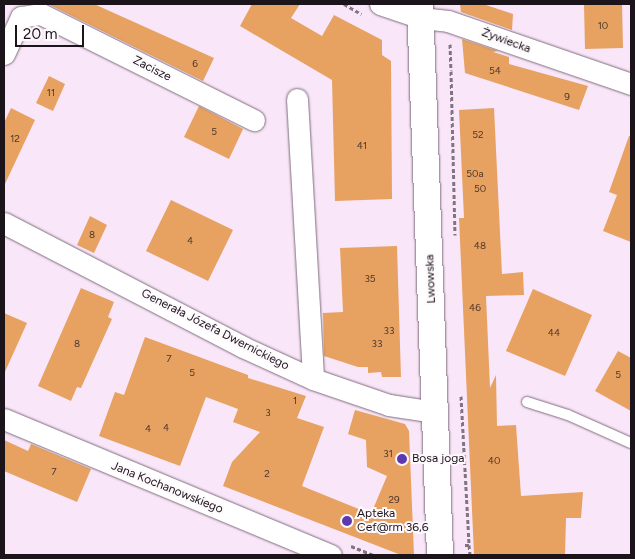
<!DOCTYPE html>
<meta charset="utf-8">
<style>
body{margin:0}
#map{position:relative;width:635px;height:559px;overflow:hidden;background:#f9e6f8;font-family:Figtree,sans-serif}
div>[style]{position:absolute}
.building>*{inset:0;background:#e7a161}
.path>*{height:3px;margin-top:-1.5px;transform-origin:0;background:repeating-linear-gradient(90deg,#817480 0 4px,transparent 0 6.5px)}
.roads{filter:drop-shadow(0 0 1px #7e6d7d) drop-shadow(0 0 1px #7e6d7d)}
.service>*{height:10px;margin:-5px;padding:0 5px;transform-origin:5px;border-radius:5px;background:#fff}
.minor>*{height:21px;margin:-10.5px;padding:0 10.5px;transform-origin:10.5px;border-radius:10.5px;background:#fff}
.tertiary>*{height:26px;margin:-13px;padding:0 13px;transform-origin:13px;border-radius:13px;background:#fff}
.dots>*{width:14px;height:14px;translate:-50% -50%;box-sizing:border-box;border:2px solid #fdf9fc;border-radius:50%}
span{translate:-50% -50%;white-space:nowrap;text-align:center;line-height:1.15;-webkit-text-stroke:4px #fdf9fc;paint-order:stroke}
.number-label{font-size:10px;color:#4e372c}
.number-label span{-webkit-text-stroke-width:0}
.street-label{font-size:12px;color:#1b141a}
.poi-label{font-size:12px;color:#1b141a}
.left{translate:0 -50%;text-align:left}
.frame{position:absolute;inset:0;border:5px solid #1b141a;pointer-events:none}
.scale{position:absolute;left:15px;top:25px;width:69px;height:22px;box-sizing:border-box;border:2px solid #1b141a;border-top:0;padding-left:6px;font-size:15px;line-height:18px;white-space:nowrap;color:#1b141a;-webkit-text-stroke:4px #fdf9fc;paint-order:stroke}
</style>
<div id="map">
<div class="building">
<i style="clip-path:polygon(48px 4px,94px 4px,214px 58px,203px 81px)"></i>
<i style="clip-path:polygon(252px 4px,300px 4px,291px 18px,322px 36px,334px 15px,382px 40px,382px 55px,391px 61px,392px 199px,335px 201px,332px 80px,240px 26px)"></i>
<i style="clip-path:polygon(460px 4px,483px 4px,513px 14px,512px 30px,461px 12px)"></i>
<i style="clip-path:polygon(584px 4px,622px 4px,623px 48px,585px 49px)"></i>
<i style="clip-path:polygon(462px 39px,498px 51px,493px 52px,509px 57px,509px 64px,588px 86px,579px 110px,465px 73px)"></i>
<i style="clip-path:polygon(49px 76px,65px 84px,53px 111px,36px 103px)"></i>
<i style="clip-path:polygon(199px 106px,243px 129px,229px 159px,184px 137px)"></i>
<i style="clip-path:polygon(11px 108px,35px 120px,4px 186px,4px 123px)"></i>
<i style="clip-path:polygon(494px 108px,502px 274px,523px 272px,524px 295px,486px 296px,490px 388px,496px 375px,497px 426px,516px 425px,521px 496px,583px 492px,581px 518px,566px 518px,565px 555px,474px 555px,459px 218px,464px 218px,459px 110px)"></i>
<i style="clip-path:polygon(629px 136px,631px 136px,631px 242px,603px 231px,617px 195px,609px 192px)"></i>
<i style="clip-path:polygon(171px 200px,233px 230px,208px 281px,146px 251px)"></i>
<i style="clip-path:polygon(90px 216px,107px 225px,94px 253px,77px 245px)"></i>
<i style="clip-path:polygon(397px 246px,401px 377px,382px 377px,381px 372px,368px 373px,368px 367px,358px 367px,324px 356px,323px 313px,343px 312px,340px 248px)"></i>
<i style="clip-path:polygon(81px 288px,114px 302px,108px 317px,112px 319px,81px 388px,77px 387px,71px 401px,38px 386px)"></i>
<i style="clip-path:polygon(533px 289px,592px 315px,565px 376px,506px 351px)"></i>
<i style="clip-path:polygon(4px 313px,27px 323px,4px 374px)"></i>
<i style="clip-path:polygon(145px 337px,248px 375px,248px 378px,306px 396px,297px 418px,324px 427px,302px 486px,371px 514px,387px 476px,367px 467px,366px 440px,348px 434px,355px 410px,405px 424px,409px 431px,414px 555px,401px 555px,223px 486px,232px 462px,260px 432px,233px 422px,238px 409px,206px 397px,180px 466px,99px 436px,115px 392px,124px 395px)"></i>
<i style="clip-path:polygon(618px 351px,631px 358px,631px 411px,595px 391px)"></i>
<i style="clip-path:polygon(4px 440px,28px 451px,31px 444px,91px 469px,77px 502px,4px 471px)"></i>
</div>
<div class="path">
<i style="left:344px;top:4px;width:20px;rotate:30deg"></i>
<i style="left:450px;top:44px;width:26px;rotate:88deg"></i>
<i style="left:451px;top:71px;width:164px;rotate:88.6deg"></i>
<i style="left:461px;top:396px;width:149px;rotate:86.9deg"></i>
<i style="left:469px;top:545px;width:5px;rotate:180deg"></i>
<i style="left:469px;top:545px;width:10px;rotate:84deg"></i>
<i style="left:351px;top:546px;width:24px;rotate:22deg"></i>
</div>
<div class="roads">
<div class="service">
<i style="left:527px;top:402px;width:43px;rotate:17.6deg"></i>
<i style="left:568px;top:415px;width:69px;rotate:24deg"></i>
</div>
<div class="minor">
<i style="left:380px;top:4px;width:43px;rotate:18.9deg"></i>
<i style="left:421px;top:18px;width:27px;rotate:6deg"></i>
<i style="left:448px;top:21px;width:194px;rotate:19deg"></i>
<i style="left:4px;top:54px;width:41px;rotate:-65.3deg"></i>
<i style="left:21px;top:17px;width:20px;rotate:-9deg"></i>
<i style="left:41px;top:14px;width:238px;rotate:26.5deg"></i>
<i style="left:297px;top:99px;width:280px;rotate:86.7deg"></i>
<i style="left:4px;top:223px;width:269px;rotate:27.4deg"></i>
<i style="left:243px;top:347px;width:77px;rotate:24.6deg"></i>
<i style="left:313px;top:379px;width:80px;rotate:18.9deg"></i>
<i style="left:389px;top:405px;width:47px;rotate:8.7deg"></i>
<i style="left:4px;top:419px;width:354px;rotate:22.6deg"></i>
</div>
<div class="tertiary">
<i style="left:420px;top:4px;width:551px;rotate:87.92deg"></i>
</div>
</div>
<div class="dots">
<i style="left:402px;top:459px;background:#5d39b1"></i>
<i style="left:347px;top:521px;background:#5d39b1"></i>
</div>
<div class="number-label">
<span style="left:603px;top:26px">10</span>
<span style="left:195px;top:64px">6</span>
<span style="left:495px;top:71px">54</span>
<span style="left:51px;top:93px">11</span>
<span style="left:567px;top:97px">9</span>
<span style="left:214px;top:132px">5</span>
<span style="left:478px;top:135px">52</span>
<span style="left:15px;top:139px">12</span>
<span style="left:362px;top:146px">41</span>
<span style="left:475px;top:174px">50a</span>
<span style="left:480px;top:189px">50</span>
<span style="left:92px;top:235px">8</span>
<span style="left:190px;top:241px">4</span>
<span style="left:480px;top:246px">48</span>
<span style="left:370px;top:279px">35</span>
<span style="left:475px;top:308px">46</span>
<span style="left:389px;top:331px">33</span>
<span style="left:554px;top:333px">44</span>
<span style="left:77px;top:344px">8</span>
<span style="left:377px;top:344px">33</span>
<span style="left:169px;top:359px">7</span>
<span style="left:192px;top:373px">5</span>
<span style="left:618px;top:375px">5</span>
<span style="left:295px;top:401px">1</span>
<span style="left:268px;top:413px">3</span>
<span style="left:166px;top:428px">4</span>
<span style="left:148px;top:429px">4</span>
<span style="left:388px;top:454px">31</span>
<span style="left:494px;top:461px">40</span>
<span style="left:54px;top:472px">7</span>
<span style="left:267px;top:474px">2</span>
<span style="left:394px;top:500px">29</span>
</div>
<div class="street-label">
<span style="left:506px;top:41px;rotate:20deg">Żywiecka</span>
<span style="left:152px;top:69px;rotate:27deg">Zacisze</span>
<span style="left:431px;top:279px;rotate:-92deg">Lwowska</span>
<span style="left:215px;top:330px;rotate:27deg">Generała Józefa Dwernickiego</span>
<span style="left:167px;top:488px;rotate:22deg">Jana Kochanowskiego</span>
</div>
<div class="poi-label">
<span class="left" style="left:412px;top:459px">Bosa joga</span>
<span class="left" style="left:357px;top:521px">Apteka<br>Cef@rm 36,6</span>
</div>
<div class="frame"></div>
<div class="scale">20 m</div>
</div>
